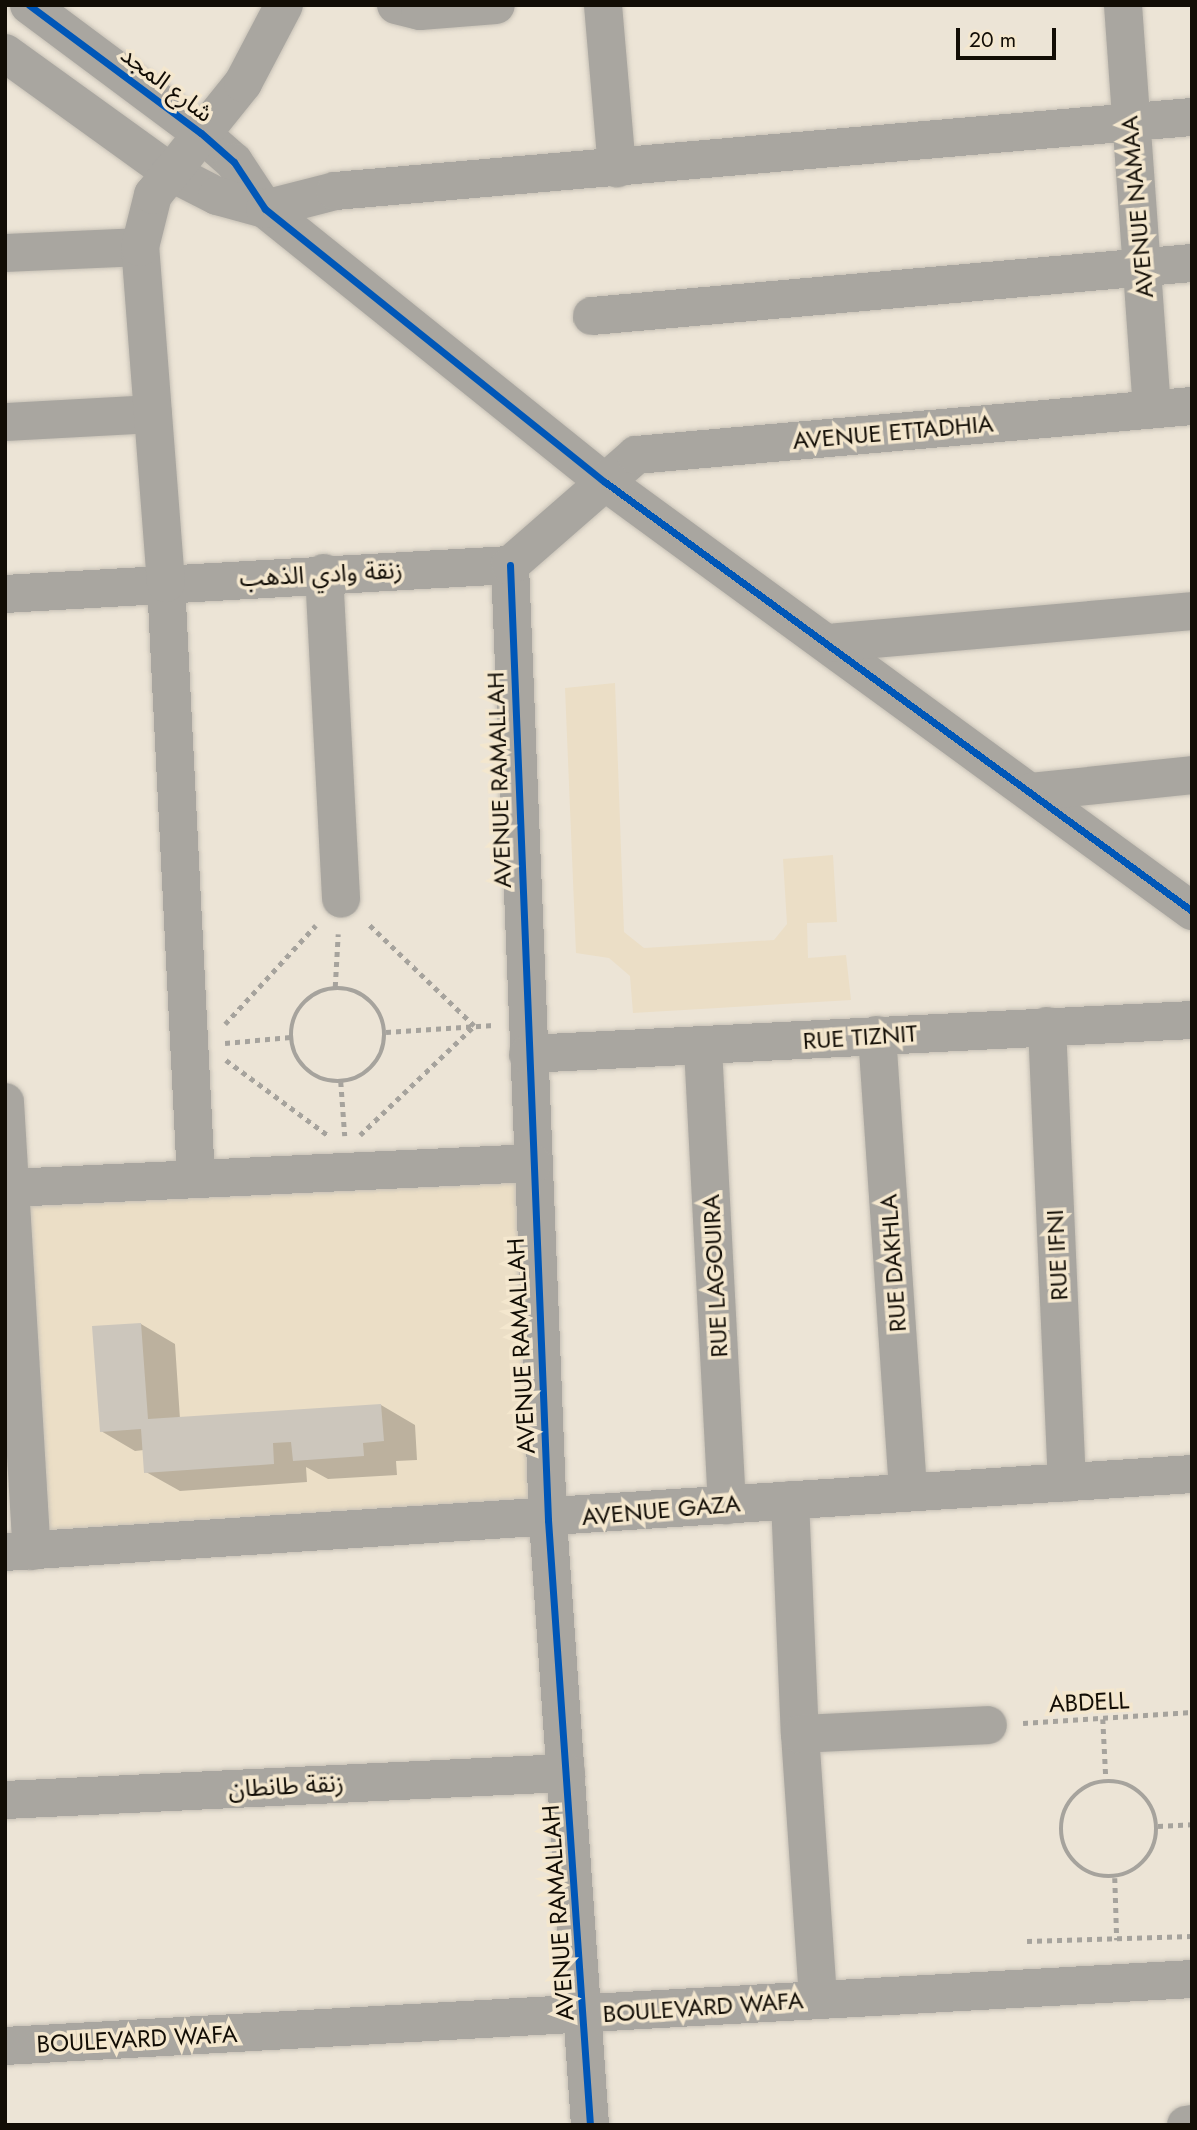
<!DOCTYPE html>
<meta charset="utf-8">
<style>
body{margin:0}
#map{position:relative;width:1197px;height:2130px;overflow:hidden;background:#ece4d6;font-family:Jost,"Noto Sans Arabic",sans-serif}
div>[style]{position:absolute}
.built>*{inset:0;background:#ebdec6}
.shadow>*{inset:0;background:#0003}
.building>*{inset:0;background:#ccc6bc}
.path>*{height:4.5px;margin-top:-2.25px;transform-origin:0;background:repeating-linear-gradient(90deg,#a6a39d 0 5px,transparent 0 10px)}
.path>.ring{margin:-2.25px;padding:0;box-sizing:content-box;background:none;border:4.5px solid #a6a39d;border-radius:50%}
.roads{filter:drop-shadow(0 0 2px #c7c1b6) drop-shadow(0 0 2px #c7c1b6)}
.minor>*{height:38px;margin:-19px;padding:0 19px;transform-origin:19px;border-radius:19px;background:#a9a6a0}
.cycleway>*{height:7px;margin:-3.5px;padding:0 3.5px;transform-origin:3.5px;border-radius:3.5px;background:#0057b8}
span{translate:-50% -50%;white-space:nowrap;text-align:center;line-height:1.15;-webkit-text-stroke:7px #f4e7ce;paint-order:stroke}
.street-label{font-size:24px;color:#120d05}
.frame{position:absolute;inset:0;border:7px solid #120d05;pointer-events:none}
.scale{position:absolute;left:956px;top:28px;width:100px;height:32px;box-sizing:border-box;border:4px solid #120d05;border-top:0;padding-left:9px;font-size:21px;line-height:24px;white-space:nowrap;color:#120d05;-webkit-text-stroke:5px #f4e7ce;paint-order:stroke}
</style>
<div id="map">
<div class="built">
<i style="clip-path:polygon(615px 683px,624px 932px,644px 948px,774px 940px,787px 924px,783px 859px,833px 855px,837px 922px,807px 923px,808px 958px,846px 955px,851px 1000px,633px 1013px,630px 976px,609px 958px,576px 953px,565px 688px)"></i>
<i style="clip-path:polygon(532px 1163px,548px 1520px,32px 1551px,10px 1189px)"></i>
</div>
<div class="shadow">
<i style="clip-path:polygon(141px 1324px,175px 1344px,180px 1419px,381px 1405px,415px 1425px,417px 1460px,396px 1461px,397px 1475px,328px 1479px,306px 1467px,307px 1482px,180px 1491px,146px 1472px,144px 1450px,135px 1451px,101px 1431px)"></i>
</div>
<div class="building">
<i style="clip-path:polygon(141px 1323px,148px 1419px,381px 1404px,384px 1441px,363px 1443px,364px 1456px,293px 1461px,291px 1442px,273px 1443px,274px 1464px,144px 1473px,141px 1429px,100px 1432px,92px 1326px)"></i>
</div>
<div class="path">
<i style="left:335px;top:987px;width:53px;rotate:-86.8deg"></i>
<i class="ring" style="left:291px;top:988px;width:89.5px;height:89.5px"></i>
<i style="left:225px;top:1024px;width:134px;rotate:-47.4deg"></i>
<i style="left:386px;top:1032px;width:108px;rotate:-3.7deg"></i>
<i style="left:225px;top:1043px;width:66px;rotate:-5.2deg"></i>
<i style="left:226px;top:1060px;width:128px;rotate:36.4deg"></i>
<i style="left:341px;top:1082px;width:54px;rotate:85.8deg"></i>
<i style="left:360px;top:1135px;width:158px;rotate:-43.7deg"></i>
<i style="left:474px;top:1026px;width:149px;rotate:-136.1deg"></i>
<i style="left:1103px;top:1719px;width:59px;rotate:87.1deg"></i>
<i style="left:1023px;top:1723px;width:169px;rotate:-3.7deg"></i>
<i class="ring" style="left:1061px;top:1781px;width:91.5px;height:91.5px"></i>
<i style="left:1158px;top:1826px;width:34px;rotate:-3deg"></i>
<i style="left:1115px;top:1878px;width:62px;rotate:88.2deg"></i>
<i style="left:1027px;top:1941px;width:165px;rotate:-1.7deg"></i>
</div>
<div class="roads">
<div class="minor">
<i style="left:29px;top:5px;width:214px;rotate:36.7deg"></i>
<i style="left:201px;top:133px;width:44px;rotate:41.3deg"></i>
<i style="left:234px;top:162px;width:56px;rotate:56.6deg"></i>
<i style="left:265px;top:209px;width:436px;rotate:38.8deg"></i>
<i style="left:605px;top:482px;width:727px;rotate:36.16deg"></i>
<i style="left:396px;top:5px;width:25px;rotate:14deg"></i>
<i style="left:420px;top:11px;width:76px;rotate:-4.5deg"></i>
<i style="left:603px;top:5px;width:164px;rotate:85.1deg"></i>
<i style="left:1123px;top:5px;width:404px;rotate:85.9deg"></i>
<i style="left:5px;top:53px;width:203px;rotate:35.8deg"></i>
<i style="left:170px;top:172px;width:53px;rotate:27.1deg"></i>
<i style="left:217px;top:196px;width:50px;rotate:15.2deg"></i>
<i style="left:265px;top:209px;width:72px;rotate:-14.4deg"></i>
<i style="left:335px;top:191px;width:860px;rotate:-4.94deg"></i>
<i style="left:5px;top:253px;width:135px;rotate:-2.5deg"></i>
<i style="left:592px;top:316px;width:602px;rotate:-5.05deg"></i>
<i style="left:5px;top:422px;width:148px;rotate:-3.1deg"></i>
<i style="left:510px;top:565px;width:956px;rotate:87.72deg"></i>
<i style="left:548px;top:1520px;width:606px;rotate:86.03deg"></i>
<i style="left:324px;top:573px;width:326px;rotate:87deg"></i>
<i style="left:5px;top:594px;width:506px;rotate:-3.29deg"></i>
<i style="left:510px;top:565px;width:167px;rotate:-41.1deg"></i>
<i style="left:636px;top:455px;width:558px;rotate:-5.04deg"></i>
<i style="left:828px;top:643px;width:365px;rotate:-5deg"></i>
<i style="left:1031px;top:792px;width:162px;rotate:-6deg"></i>
<i style="left:1047px;top:1026px;width:457px;rotate:87.5deg"></i>
<i style="left:877px;top:1035px;width:457px;rotate:86.1deg"></i>
<i style="left:703px;top:1048px;width:458px;rotate:87deg"></i>
<i style="left:528px;top:1054px;width:665px;rotate:-2.93deg"></i>
<i style="left:5px;top:1102px;width:450px;rotate:86.6deg"></i>
<i style="left:196px;top:1179px;width:597px;rotate:-92.88deg"></i>
<i style="left:166px;top:583px;width:337px;rotate:-94.4deg"></i>
<i style="left:140px;top:247px;width:54px;rotate:-76deg"></i>
<i style="left:153px;top:195px;width:144px;rotate:-51.2deg"></i>
<i style="left:243px;top:83px;width:88px;rotate:-62.3deg"></i>
<i style="left:10px;top:1188px;width:523px;rotate:-2.74deg"></i>
<i style="left:790px;top:1500px;width:234px;rotate:87.6deg"></i>
<i style="left:800px;top:1734px;width:266px;rotate:86.1deg"></i>
<i style="left:5px;top:1552px;width:1190px;rotate:-3.76deg"></i>
<i style="left:800px;top:1734px;width:188px;rotate:-2.7deg"></i>
<i style="left:5px;top:1800px;width:562px;rotate:-2.76deg"></i>
<i style="left:5px;top:2046px;width:1189px;rotate:-3.23deg"></i>
<i style="left:1186px;top:2125px;width:6px;rotate:-9deg"></i>
</div>
</div>
<div class="cycleway">
<i style="left:29px;top:5px;width:214px;rotate:36.7deg"></i>
<i style="left:201px;top:133px;width:44px;rotate:41.3deg"></i>
<i style="left:234px;top:162px;width:56px;rotate:56.6deg"></i>
<i style="left:265px;top:209px;width:436px;rotate:38.8deg"></i>
<i style="left:605px;top:482px;width:727px;rotate:36.16deg"></i>
<i style="left:510px;top:565px;width:956px;rotate:87.72deg"></i>
<i style="left:548px;top:1520px;width:606px;rotate:86.03deg"></i>
</div>
<div class="street-label">
<span style="left:167px;top:84px;rotate:37deg">شارع المجد</span>
<span style="left:1137px;top:207px;rotate:-95deg">AVENUE NAMAA</span>
<span style="left:893px;top:432px;rotate:-5deg">AVENUE ETTADHIA</span>
<span style="left:321px;top:574px;rotate:-3deg">زنقة وادي الذهب</span>
<span style="left:499px;top:780px;rotate:-92deg">AVENUE RAMALLAH</span>
<span style="left:860px;top:1037px;rotate:-4deg">RUE TIZNIT</span>
<span style="left:1057px;top:1255px;rotate:-93deg">RUE IFNI</span>
<span style="left:893px;top:1263px;rotate:-94deg">RUE DAKHLA</span>
<span style="left:715px;top:1276px;rotate:-93deg">RUE LAGOUIRA</span>
<span style="left:521px;top:1346px;rotate:-93deg">AVENUE RAMALLAH</span>
<span style="left:661px;top:1510px;rotate:-5deg">AVENUE GAZA</span>
<span style="left:1089px;top:1702px;rotate:-3deg">ABDELL</span>
<span style="left:286px;top:1786px;rotate:-3deg">زنقة طانطان</span>
<span style="left:558px;top:1913px;rotate:-94deg">AVENUE RAMALLAH</span>
<span style="left:703px;top:2007px;rotate:-4deg">BOULEVARD WAFA</span>
<span style="left:137px;top:2039px;rotate:-3deg">BOULEVARD WAFA</span>
</div>
<div class="frame"></div>
<div class="scale">20 m</div>
</div>
